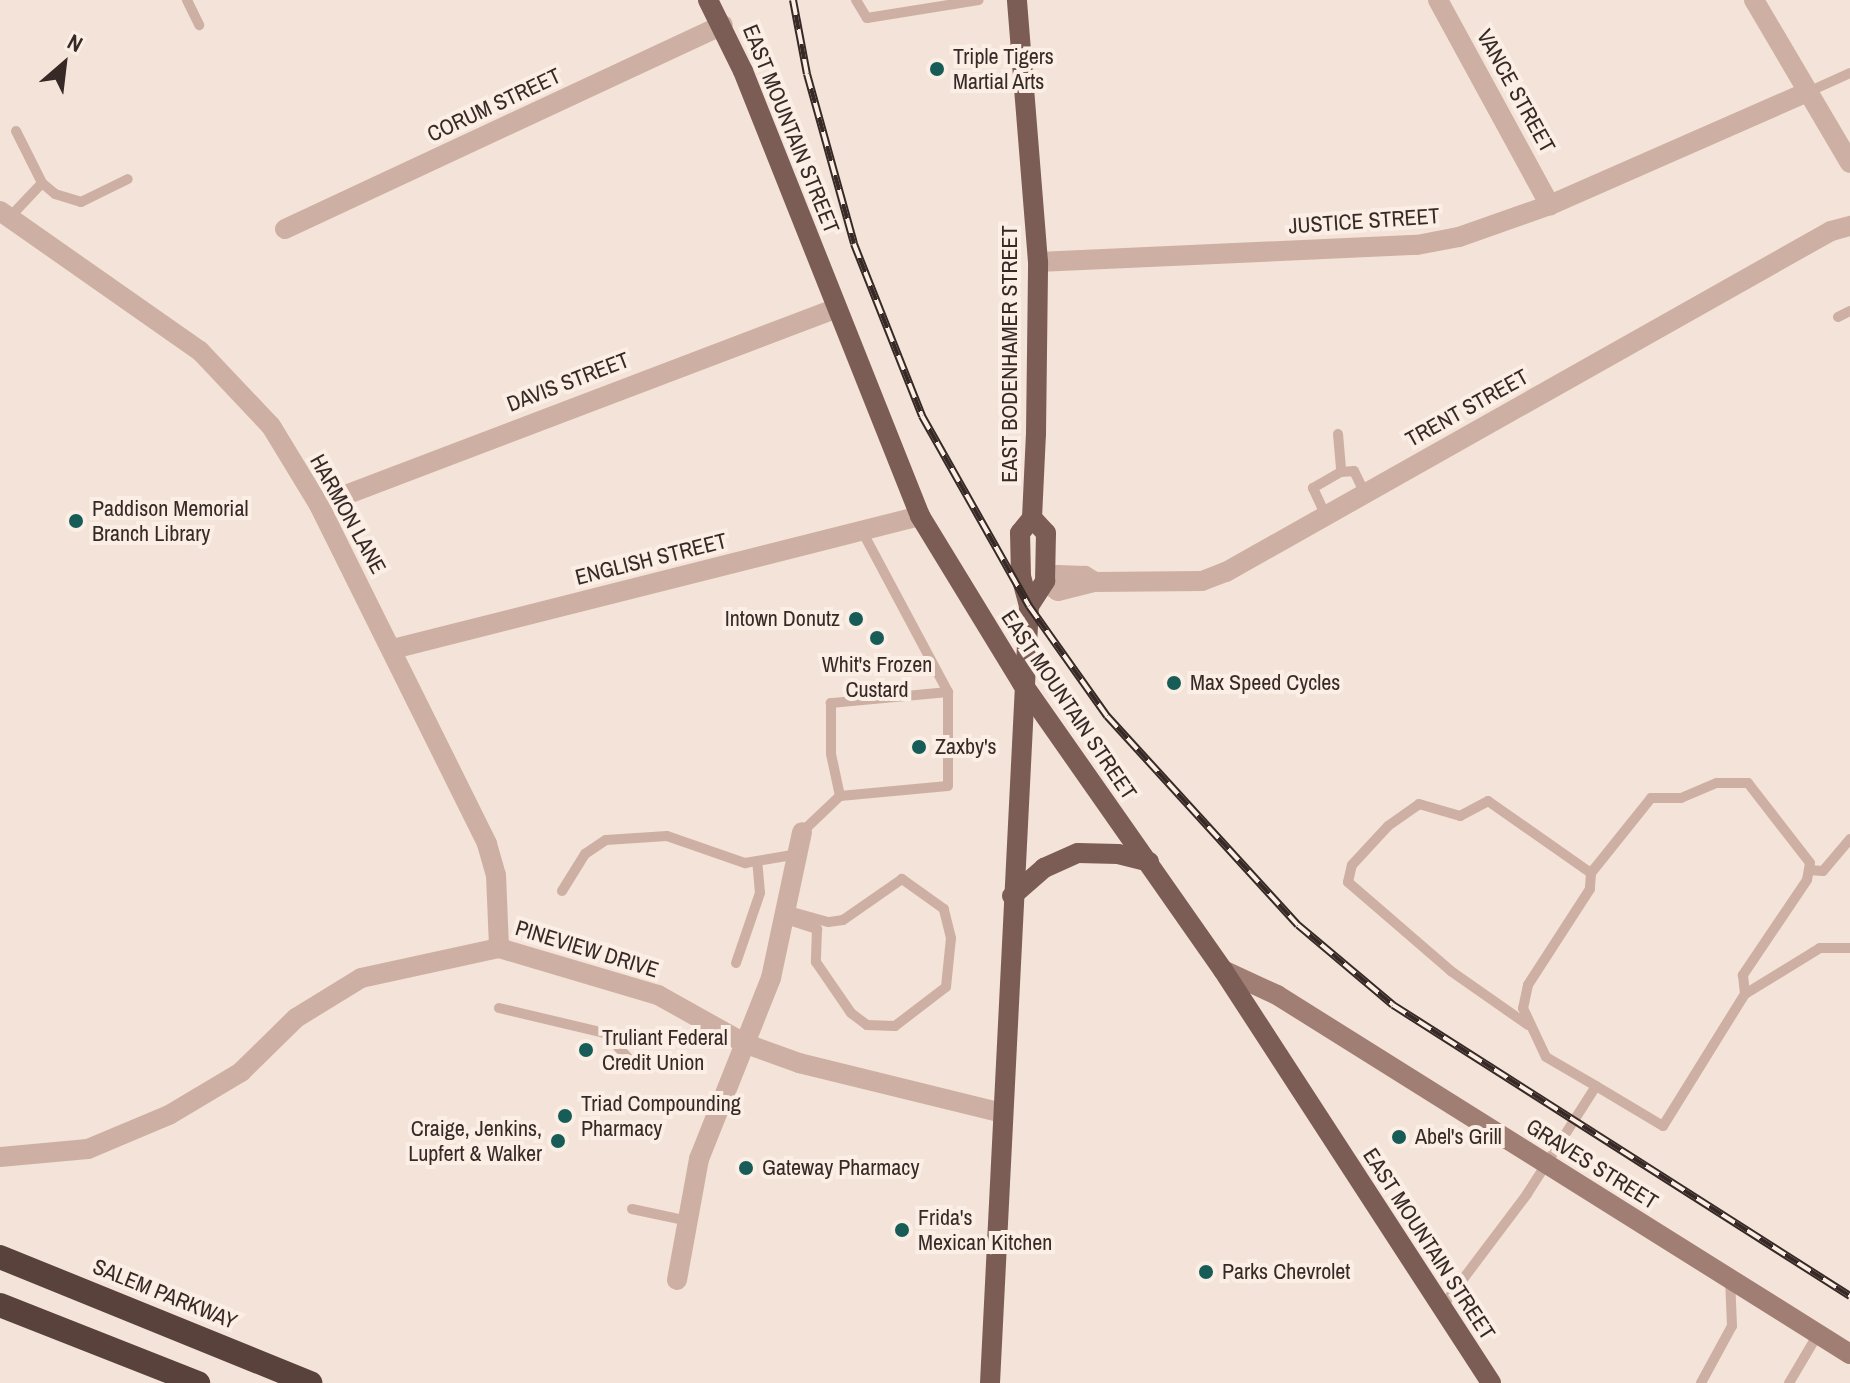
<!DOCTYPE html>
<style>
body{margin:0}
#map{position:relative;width:1850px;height:1383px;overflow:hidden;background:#f4e3d8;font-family:"Archivo Narrow",sans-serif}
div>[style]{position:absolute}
.lane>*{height:10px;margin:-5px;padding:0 5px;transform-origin:5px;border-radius:5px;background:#cdb0a3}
.street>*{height:20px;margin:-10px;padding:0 10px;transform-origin:10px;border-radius:10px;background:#cdb0a3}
.secondary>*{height:20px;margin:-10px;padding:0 10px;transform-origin:10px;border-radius:10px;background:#a07e74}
.primary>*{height:20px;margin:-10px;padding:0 10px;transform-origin:10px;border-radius:10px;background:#7b5d55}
.highway>*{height:24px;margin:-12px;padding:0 12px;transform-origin:12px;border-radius:12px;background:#59413c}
.rail>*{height:8px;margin-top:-4px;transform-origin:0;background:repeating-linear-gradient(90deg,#fbeee5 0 15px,#372926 0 30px);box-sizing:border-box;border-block:2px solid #372926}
.dots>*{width:22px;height:22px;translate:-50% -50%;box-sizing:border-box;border:4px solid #fbeee5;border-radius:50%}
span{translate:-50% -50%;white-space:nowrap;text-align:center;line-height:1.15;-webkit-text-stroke:8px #fbeee5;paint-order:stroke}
.poi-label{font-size:22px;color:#372926}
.left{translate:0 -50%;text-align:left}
.right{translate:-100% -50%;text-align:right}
.street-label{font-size:22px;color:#372926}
.north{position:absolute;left:24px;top:24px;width:80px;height:80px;-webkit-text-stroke:6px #fbeee5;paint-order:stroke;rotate:28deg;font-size:22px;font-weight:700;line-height:32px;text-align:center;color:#372926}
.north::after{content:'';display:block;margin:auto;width:28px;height:36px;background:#372926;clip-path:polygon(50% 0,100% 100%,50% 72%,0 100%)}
</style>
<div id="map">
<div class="lane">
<i style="left:187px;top:0;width:28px;rotate:64deg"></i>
<i style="left:856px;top:0;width:21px;rotate:59deg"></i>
<i style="left:867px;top:18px;width:113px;rotate:-9.1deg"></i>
<i style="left:1808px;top:92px;width:46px;rotate:-24.3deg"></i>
<i style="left:16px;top:131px;width:58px;rotate:63.4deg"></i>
<i style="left:9px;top:218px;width:48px;rotate:-46.7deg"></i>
<i style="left:42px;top:183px;width:17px;rotate:40deg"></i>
<i style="left:55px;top:194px;width:27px;rotate:17deg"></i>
<i style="left:81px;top:202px;width:52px;rotate:-26.1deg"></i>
<i style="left:1838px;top:317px;width:13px;rotate:-27deg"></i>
<i style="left:1338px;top:434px;width:38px;rotate:85deg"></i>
<i style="left:1326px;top:516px;width:31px;rotate:-115deg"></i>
<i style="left:1313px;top:488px;width:32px;rotate:-30deg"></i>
<i style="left:1341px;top:472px;width:13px;rotate:-4deg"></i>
<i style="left:1354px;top:471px;width:25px;rotate:64deg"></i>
<i style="left:862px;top:531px;width:183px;rotate:61.9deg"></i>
<i style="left:802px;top:832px;width:52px;rotate:-43.5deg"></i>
<i style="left:840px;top:796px;width:108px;rotate:-5.3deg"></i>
<i style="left:948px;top:786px;width:94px;rotate:-90deg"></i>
<i style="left:948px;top:692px;width:118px;rotate:174.6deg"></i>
<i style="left:831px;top:703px;width:51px;rotate:90deg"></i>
<i style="left:831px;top:754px;width:43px;rotate:77.9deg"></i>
<i style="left:1809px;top:870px;width:14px;rotate:4deg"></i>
<i style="left:1823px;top:871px;width:42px;rotate:-49.8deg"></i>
<i style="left:1591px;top:873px;width:96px;rotate:-51.3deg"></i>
<i style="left:1651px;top:798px;width:30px"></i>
<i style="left:1681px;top:798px;width:39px;rotate:-23deg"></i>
<i style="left:1717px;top:783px;width:31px"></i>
<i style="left:1748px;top:783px;width:101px;rotate:52.2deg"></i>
<i style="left:1810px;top:863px;width:17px;rotate:100deg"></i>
<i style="left:1807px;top:880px;width:115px;rotate:124deg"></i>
<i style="left:1743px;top:975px;width:19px;rotate:84deg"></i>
<i style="left:562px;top:891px;width:44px;rotate:-58.1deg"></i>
<i style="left:585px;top:854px;width:25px;rotate:-34deg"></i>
<i style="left:606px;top:840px;width:61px;rotate:-3.8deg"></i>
<i style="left:667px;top:836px;width:83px;rotate:19.1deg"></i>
<i style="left:745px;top:863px;width:54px;rotate:-9.6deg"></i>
<i style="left:786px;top:919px;width:33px;rotate:18deg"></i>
<i style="left:817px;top:929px;width:33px;rotate:92deg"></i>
<i style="left:816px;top:962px;width:62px;rotate:55.5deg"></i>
<i style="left:851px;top:1013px;width:20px;rotate:37deg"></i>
<i style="left:867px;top:1025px;width:28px;rotate:2deg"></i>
<i style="left:895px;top:1026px;width:64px;rotate:-37.4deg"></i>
<i style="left:946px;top:987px;width:49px;rotate:-84.2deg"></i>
<i style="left:951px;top:938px;width:30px;rotate:-104deg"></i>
<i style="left:944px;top:909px;width:52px;rotate:-144.5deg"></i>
<i style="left:902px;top:879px;width:72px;rotate:145.2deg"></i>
<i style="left:843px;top:920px;width:15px;rotate:172deg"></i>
<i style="left:828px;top:922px;width:41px;rotate:-164.6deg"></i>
<i style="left:736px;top:963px;width:74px;rotate:-71.1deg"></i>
<i style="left:760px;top:893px;width:32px;rotate:-95deg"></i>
<i style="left:499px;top:1008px;width:109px;rotate:13.3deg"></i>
<i style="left:605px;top:1033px;width:33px;rotate:47deg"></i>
<i style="left:1528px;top:1025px;width:94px;rotate:-145deg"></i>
<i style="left:1451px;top:971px;width:136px;rotate:-139.2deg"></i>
<i style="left:1348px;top:882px;width:17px;rotate:-77deg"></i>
<i style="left:1352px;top:865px;width:53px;rotate:-47.3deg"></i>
<i style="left:1388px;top:826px;width:38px;rotate:-35deg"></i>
<i style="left:1419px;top:804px;width:43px;rotate:16.3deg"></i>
<i style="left:1460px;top:816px;width:32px;rotate:-28deg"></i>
<i style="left:1488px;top:801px;width:126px;rotate:35deg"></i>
<i style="left:1591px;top:873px;width:16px;rotate:94deg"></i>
<i style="left:1590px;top:889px;width:114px;rotate:122.9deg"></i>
<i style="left:1528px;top:985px;width:24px;rotate:102deg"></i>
<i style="left:1523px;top:1008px;width:54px;rotate:64.9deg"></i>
<i style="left:1546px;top:1057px;width:58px;rotate:30.1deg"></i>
<i style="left:632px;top:1209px;width:57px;rotate:12.1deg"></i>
<i style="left:1442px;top:1307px;width:141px;rotate:-53deg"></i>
<i style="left:1527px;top:1194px;width:128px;rotate:-57.4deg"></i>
<i style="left:1596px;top:1086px;width:78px;rotate:30.8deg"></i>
<i style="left:1663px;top:1126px;width:155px;rotate:-58.2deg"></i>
<i style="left:1745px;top:994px;width:88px;rotate:-31.5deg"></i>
<i style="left:1820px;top:948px;width:30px"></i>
<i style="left:1701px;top:1383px;width:65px;rotate:-61.5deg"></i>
<i style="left:1732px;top:1326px;width:47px;rotate:-92.4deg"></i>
<i style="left:1789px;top:1383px;width:57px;rotate:-59.4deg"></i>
</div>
<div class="street">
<i style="left:1438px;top:0;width:234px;rotate:61.4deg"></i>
<i style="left:1754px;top:0;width:189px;rotate:59.5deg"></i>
<i style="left:0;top:211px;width:244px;rotate:35deg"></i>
<i style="left:200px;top:351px;width:103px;rotate:46.6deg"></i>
<i style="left:271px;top:426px;width:92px;rotate:58.7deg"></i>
<i style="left:319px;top:505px;width:378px;rotate:63.6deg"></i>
<i style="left:487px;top:844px;width:32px;rotate:74deg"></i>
<i style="left:496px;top:875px;width:73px;rotate:87.6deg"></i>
<i style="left:285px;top:229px;width:483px;rotate:-25deg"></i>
<i style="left:1038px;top:262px;width:379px;rotate:-2.6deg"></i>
<i style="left:1417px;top:245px;width:43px;rotate:-10.8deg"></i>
<i style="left:1459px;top:237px;width:96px;rotate:-19.4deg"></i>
<i style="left:1550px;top:205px;width:282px;rotate:-23.7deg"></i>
<i style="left:319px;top:505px;width:554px;rotate:-20.82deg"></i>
<i style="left:1095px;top:582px;width:12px;rotate:-149deg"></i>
<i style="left:1085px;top:576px;width:27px;rotate:-178deg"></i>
<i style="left:1058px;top:575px;width:14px;rotate:155deg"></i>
<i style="left:1045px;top:581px;width:16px;rotate:38deg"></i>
<i style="left:1058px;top:591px;width:38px;rotate:-14deg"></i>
<i style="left:1095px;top:582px;width:107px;rotate:-0.5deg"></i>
<i style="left:1202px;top:581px;width:26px;rotate:-21deg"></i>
<i style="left:1226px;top:572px;width:694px;rotate:-29.41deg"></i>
<i style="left:1831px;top:231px;width:20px;rotate:-15deg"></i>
<i style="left:393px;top:649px;width:544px;rotate:-14.16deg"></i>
<i style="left:0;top:1157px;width:88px;rotate:-5.2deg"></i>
<i style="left:88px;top:1149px;width:88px;rotate:-22.8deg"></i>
<i style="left:169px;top:1115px;width:84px;rotate:-30.8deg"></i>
<i style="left:241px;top:1072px;width:77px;rotate:-44.5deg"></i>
<i style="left:296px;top:1018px;width:76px;rotate:-31.6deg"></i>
<i style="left:361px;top:978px;width:141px;rotate:-12.3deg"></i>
<i style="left:499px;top:948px;width:166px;rotate:16.5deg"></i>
<i style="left:658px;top:995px;width:98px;rotate:29.2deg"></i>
<i style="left:744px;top:1043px;width:59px;rotate:20deg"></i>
<i style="left:799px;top:1063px;width:209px;rotate:13.8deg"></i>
<i style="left:677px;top:1280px;width:123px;rotate:-79.7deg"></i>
<i style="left:699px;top:1159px;width:195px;rotate:-68.3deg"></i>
<i style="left:771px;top:978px;width:149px;rotate:-78deg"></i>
</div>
<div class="secondary">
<i style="left:1223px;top:970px;width:60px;rotate:24.8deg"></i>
<i style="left:1277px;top:995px;width:676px;rotate:32.07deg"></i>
</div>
<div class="primary">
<i style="left:708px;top:0;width:79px;rotate:63.8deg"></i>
<i style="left:743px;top:71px;width:479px;rotate:68.3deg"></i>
<i style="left:920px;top:516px;width:196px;rotate:58.6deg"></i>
<i style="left:1022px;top:683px;width:350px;rotate:55deg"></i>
<i style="left:1223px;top:970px;width:492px;rotate:57deg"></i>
<i style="left:1029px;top:606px;width:30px;rotate:-57deg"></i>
<i style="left:1045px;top:581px;width:48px;rotate:-88.8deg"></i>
<i style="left:1046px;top:533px;width:21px;rotate:-133deg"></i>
<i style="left:1012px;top:896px;width:43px;rotate:-41.2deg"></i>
<i style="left:1044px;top:868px;width:37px;rotate:-24deg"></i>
<i style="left:1078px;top:853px;width:40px;rotate:1.4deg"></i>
<i style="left:1118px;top:854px;width:32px;rotate:14deg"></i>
<i style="left:990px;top:1383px;width:778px;rotate:-87.13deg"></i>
<i style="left:1029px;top:606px;width:31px;rotate:-105deg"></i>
<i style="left:1021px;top:576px;width:43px;rotate:-91.3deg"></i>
<i style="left:1020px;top:533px;width:19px;rotate:-51deg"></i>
<i style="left:1032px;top:518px;width:84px;rotate:-87.3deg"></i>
<i style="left:1036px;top:434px;width:172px;rotate:-89.3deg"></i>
<i style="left:1038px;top:262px;width:263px;rotate:-94.6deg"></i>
</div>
<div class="highway">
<i style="left:0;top:1257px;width:335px;rotate:22.1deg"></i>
<i style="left:0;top:1305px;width:213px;rotate:21.5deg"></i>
</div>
<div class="rail">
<i style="left:793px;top:0;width:75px;rotate:79.3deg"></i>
<i style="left:807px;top:74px;width:176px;rotate:74.5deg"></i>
<i style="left:854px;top:244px;width:185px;rotate:68.4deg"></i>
<i style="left:922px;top:416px;width:218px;rotate:60.6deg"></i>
<i style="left:1029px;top:606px;width:135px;rotate:54.7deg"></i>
<i style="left:1107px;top:716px;width:283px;rotate:47.6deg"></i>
<i style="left:1298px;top:925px;width:124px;rotate:40.1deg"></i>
<i style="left:1393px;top:1005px;width:542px;rotate:32.49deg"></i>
</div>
<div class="dots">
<i style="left:937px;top:69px;background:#185c57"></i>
<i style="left:76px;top:521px;background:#185c57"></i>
<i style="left:856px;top:619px;background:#185c57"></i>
<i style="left:877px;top:638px;background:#185c57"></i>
<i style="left:1174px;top:683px;background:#185c57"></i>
<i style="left:919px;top:747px;background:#185c57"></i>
<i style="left:586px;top:1050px;background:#185c57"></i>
<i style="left:565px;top:1116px;background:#185c57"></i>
<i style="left:1399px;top:1137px;background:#185c57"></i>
<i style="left:558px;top:1141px;background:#185c57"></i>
<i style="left:746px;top:1168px;background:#185c57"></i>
<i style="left:902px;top:1230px;background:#185c57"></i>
<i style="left:1206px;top:1272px;background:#185c57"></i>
</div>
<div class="poi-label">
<span class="left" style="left:953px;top:69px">Triple Tigers<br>Martial Arts</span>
<span class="left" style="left:92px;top:521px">Paddison Memorial<br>Branch Library</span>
<span class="right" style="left:840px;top:619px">Intown Donutz</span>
<span style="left:877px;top:677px">Whit's Frozen<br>Custard</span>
<span class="left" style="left:1190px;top:683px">Max Speed Cycles</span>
<span class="left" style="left:935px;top:747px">Zaxby's</span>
<span class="left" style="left:602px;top:1050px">Truliant Federal<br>Credit Union</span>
<span class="left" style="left:581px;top:1116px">Triad Compounding<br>Pharmacy</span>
<span class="right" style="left:542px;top:1141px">Craige, Jenkins,<br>Lupfert &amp; Walker</span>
<span class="left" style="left:1415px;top:1137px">Abel's Grill</span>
<span class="left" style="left:762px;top:1168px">Gateway Pharmacy</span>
<span class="left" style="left:918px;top:1230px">Frida's<br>Mexican Kitchen</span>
<span class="left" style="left:1222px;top:1272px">Parks Chevrolet</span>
</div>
<div class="street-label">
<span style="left:1516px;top:91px;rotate:61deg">VANCE STREET</span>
<span style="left:494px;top:105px;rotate:-25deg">CORUM STREET</span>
<span style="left:791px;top:129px;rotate:68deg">EAST MOUNTAIN STREET</span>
<span style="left:1364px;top:221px;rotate:-4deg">JUSTICE STREET</span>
<span style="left:1010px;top:354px;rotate:-90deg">EAST BODENHAMER STREET</span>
<span style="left:568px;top:382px;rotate:-21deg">DAVIS STREET</span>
<span style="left:1467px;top:408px;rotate:-29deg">TRENT STREET</span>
<span style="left:348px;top:514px;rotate:61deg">HARMON LANE</span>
<span style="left:651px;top:559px;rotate:-14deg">ENGLISH STREET</span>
<span style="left:1069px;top:705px;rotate:56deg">EAST MOUNTAIN STREET</span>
<span style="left:587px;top:949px;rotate:17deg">PINEVIEW DRIVE</span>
<span style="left:1592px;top:1164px;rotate:32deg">GRAVES STREET</span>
<span style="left:1429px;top:1244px;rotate:57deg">EAST MOUNTAIN STREET</span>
<span style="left:165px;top:1294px;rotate:22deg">SALEM PARKWAY</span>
</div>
<div class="north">N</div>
</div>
